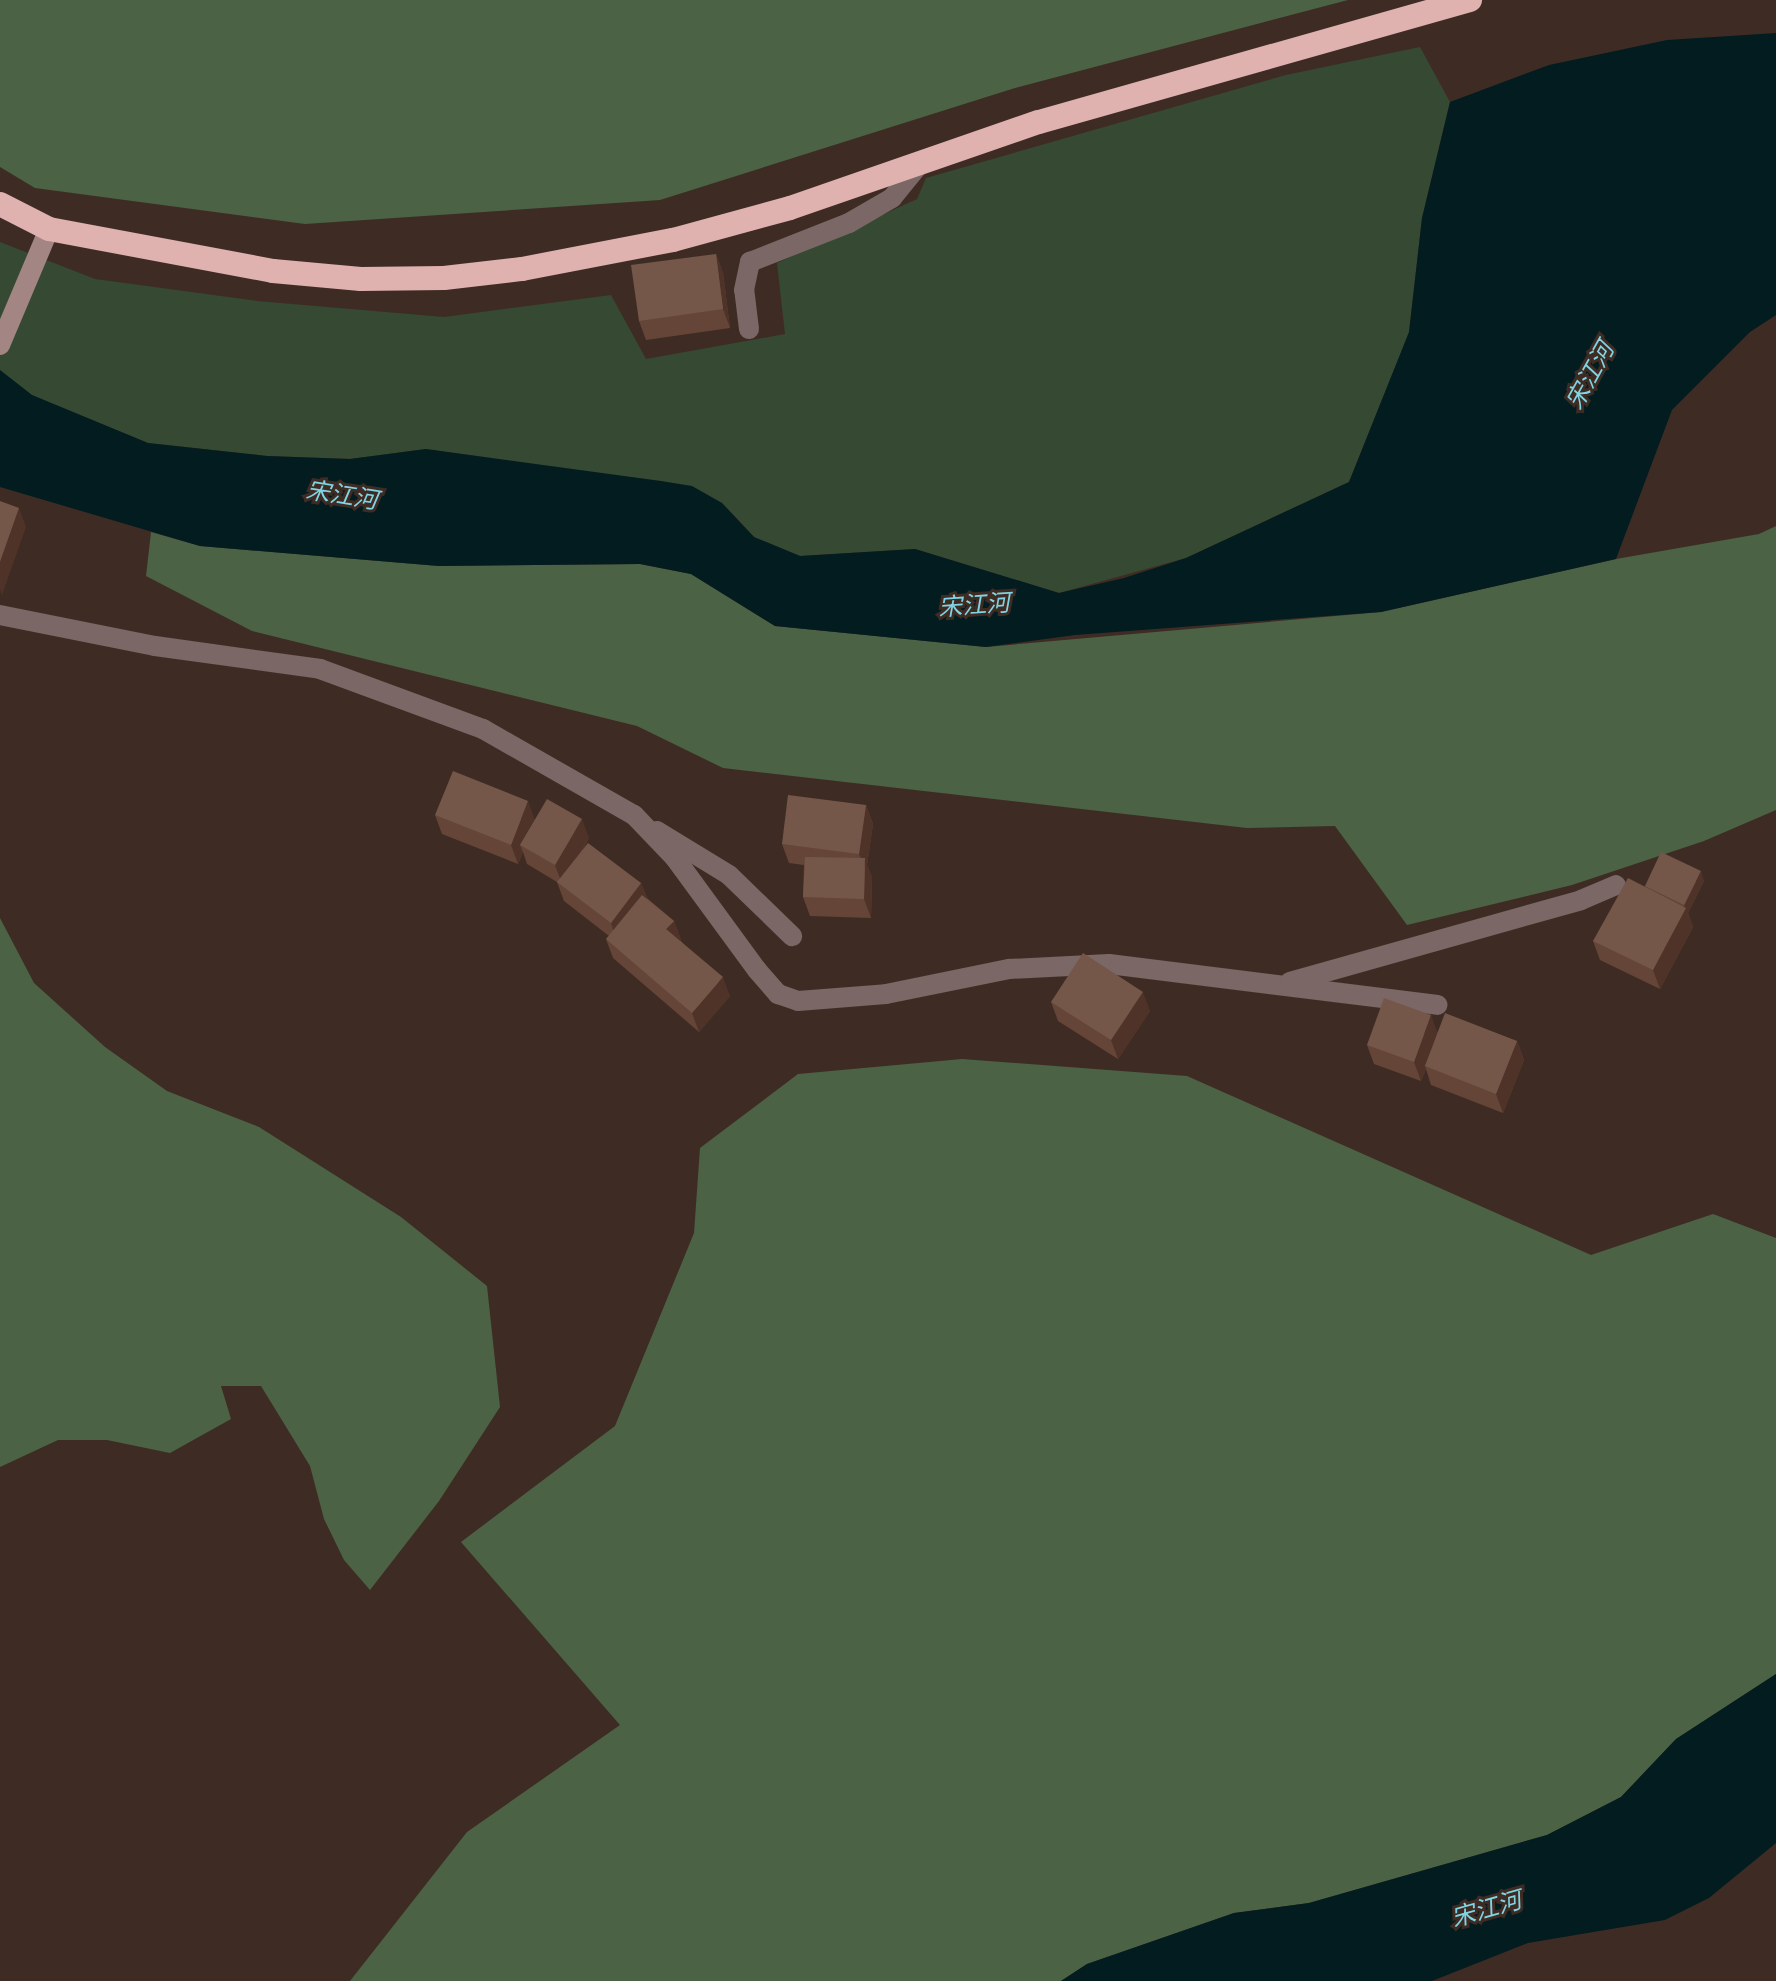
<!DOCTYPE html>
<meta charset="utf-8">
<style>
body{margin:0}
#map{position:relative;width:1776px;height:1981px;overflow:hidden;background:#3e2c24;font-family:Commissioner,"Noto Sans SC",sans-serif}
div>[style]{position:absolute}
.green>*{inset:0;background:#364932}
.forest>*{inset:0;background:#4b6245}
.water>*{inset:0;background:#031c20}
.street>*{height:20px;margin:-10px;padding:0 10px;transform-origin:10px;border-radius:10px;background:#7a6766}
.secondary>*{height:20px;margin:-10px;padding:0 10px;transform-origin:10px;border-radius:10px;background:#a38584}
.highway>*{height:24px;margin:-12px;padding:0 12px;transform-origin:12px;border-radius:12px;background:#dfb1af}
.wall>*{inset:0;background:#654537}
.shaded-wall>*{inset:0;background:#4f3328}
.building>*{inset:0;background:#75574a}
span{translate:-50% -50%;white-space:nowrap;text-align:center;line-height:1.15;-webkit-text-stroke:6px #3e2c24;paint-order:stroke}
.water-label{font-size:24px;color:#81d4e3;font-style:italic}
</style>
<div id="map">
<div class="green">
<i style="clip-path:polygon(1420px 47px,1450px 102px,1422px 218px,1409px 333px,1349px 482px,1186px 558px,1059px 593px,915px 549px,800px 556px,754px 537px,722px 503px,526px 464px,426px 449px,350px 459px,267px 456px,148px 443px,31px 395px,0 370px,0 242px,95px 279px,257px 301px,444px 317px,611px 295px,646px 359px,785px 334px,777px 263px,917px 199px,926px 178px,1286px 75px)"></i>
</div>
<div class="forest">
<i style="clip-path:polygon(0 0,1348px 0,1015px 88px,660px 200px,305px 224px,35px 188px,0 167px)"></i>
<i style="clip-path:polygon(1776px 526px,1776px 810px,1704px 841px,1572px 885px,1407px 925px,1335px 826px,1247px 828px,723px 768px,637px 726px,252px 631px,146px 576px,151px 532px,200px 546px,439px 566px,640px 564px,691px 574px,775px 626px,986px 647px,1381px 612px,1616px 559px,1759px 534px)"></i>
<i style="clip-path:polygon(0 918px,34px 983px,105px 1047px,167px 1091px,259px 1127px,401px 1217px,487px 1286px,500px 1407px,439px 1501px,370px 1590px,344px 1560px,324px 1519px,310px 1466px,261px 1386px,221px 1386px,231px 1419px,170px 1453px,107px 1440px,58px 1440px,0 1467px)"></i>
<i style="clip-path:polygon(962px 1059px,1187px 1076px,1591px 1255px,1713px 1214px,1776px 1238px,1776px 1674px,1676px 1739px,1621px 1797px,1547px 1835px,1309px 1903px,1234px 1913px,1087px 1964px,1061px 1981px,350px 1981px,467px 1832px,620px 1725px,461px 1542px,615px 1426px,694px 1233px,700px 1148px,798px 1074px)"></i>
</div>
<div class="water">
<i style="clip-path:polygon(1776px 33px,1776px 315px,1750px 332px,1672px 410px,1616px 559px,1381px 612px,1075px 635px,986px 647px,775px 626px,691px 574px,640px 564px,439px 566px,200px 546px,0 487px,0 370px,32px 395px,148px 443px,267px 456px,350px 459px,426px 449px,661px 481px,692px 486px,722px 503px,754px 537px,800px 556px,915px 549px,1059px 593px,1124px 578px,1186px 558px,1349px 482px,1409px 332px,1422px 218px,1450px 102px,1549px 65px,1667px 40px)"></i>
<i style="clip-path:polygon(1776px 1674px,1776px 1843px,1709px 1898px,1665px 1920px,1528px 1943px,1432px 1981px,1061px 1981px,1087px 1964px,1234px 1913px,1309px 1903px,1547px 1835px,1621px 1797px,1676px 1739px)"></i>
</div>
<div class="street">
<i style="left:749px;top:329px;width:39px;rotate:-97deg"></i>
<i style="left:744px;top:290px;width:29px;rotate:-78deg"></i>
<i style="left:750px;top:262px;width:106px;rotate:-21.5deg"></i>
<i style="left:849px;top:223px;width:50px;rotate:-30.2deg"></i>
<i style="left:892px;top:198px;width:41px;rotate:-50.9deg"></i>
<i style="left:0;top:615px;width:158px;rotate:11.3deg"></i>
<i style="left:155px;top:646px;width:167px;rotate:7.9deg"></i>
<i style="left:320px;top:669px;width:174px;rotate:20.2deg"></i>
<i style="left:483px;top:729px;width:174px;rotate:29.7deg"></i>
<i style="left:634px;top:815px;width:59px;rotate:46.4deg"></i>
<i style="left:675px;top:858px;width:139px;rotate:53.8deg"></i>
<i style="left:757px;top:970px;width:32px;rotate:49deg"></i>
<i style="left:778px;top:994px;width:21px;rotate:19deg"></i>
<i style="left:798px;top:1001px;width:88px;rotate:-4.5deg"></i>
<i style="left:886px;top:994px;width:126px;rotate:-11.5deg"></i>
<i style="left:1009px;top:969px;width:100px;rotate:-2.9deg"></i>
<i style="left:1109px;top:964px;width:331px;rotate:7.1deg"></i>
<i style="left:657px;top:831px;width:84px;rotate:31.4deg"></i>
<i style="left:729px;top:875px;width:88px;rotate:44.1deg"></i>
<i style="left:1290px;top:982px;width:302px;rotate:-15.7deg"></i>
<i style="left:1581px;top:900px;width:38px;rotate:-23deg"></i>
</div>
<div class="secondary">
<i style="left:0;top:345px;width:126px;rotate:-67.1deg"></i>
</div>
<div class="highway">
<i style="left:0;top:204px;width:55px;rotate:27deg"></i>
<i style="left:49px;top:229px;width:228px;rotate:10.6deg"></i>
<i style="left:273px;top:271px;width:88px;rotate:5.2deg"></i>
<i style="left:361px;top:279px;width:83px;rotate:-0.7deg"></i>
<i style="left:444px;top:278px;width:79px;rotate:-6.6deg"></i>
<i style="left:522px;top:269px;width:154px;rotate:-10.9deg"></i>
<i style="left:673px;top:240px;width:121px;rotate:-15.3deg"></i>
<i style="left:790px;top:208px;width:263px;rotate:-19.1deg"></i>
<i style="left:1039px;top:122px;width:448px;rotate:-15.8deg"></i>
</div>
<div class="wall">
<i style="clip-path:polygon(716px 254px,723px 273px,730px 328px,646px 340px,639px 321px)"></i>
<i style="clip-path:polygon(866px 805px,873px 824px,867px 865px,872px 877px,871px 918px,810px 916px,803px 897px,804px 865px,789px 863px,782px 844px)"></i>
<i style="clip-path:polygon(435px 815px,535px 820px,589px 838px,582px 851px,641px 883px,647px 898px,674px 921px,681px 940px,680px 940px,730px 996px,699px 1032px,613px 958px,606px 939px,609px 936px,564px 901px,557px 882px,527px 864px,523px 852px,518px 864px,442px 834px)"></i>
<i style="clip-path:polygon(1704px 881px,1688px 913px,1693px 927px,1660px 989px,1600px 960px,1593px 941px,1645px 886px)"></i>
<i style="clip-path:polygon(1051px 1002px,1150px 1011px,1118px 1059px,1058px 1021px)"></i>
<i style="clip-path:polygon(1438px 1032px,1517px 1041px,1524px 1060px,1503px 1113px,1431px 1085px,1426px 1069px,1421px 1081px,1374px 1064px,1367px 1045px)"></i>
</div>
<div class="shaded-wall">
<i style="clip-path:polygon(716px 254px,723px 273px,730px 328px,723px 309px)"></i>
<i style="clip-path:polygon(19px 508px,26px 527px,2px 595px,0 589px,0 562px)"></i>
<i style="clip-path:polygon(528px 801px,535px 820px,520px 845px,523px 852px,518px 864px,511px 845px)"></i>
<i style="clip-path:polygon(866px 805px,873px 824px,867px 865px,872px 877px,871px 918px,864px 899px,865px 868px,859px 854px)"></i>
<i style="clip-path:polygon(582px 819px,589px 838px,562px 884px,555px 865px)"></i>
<i style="clip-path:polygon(1701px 871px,1704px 881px,1688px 913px,1693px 927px,1660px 989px,1653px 970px)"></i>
<i style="clip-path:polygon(641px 883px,648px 902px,617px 942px,611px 923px)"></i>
<i style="clip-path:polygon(674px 921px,681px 940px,673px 948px,666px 929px)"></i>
<i style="clip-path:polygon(723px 977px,730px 996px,699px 1032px,692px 1013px)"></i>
<i style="clip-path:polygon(1143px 992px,1150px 1011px,1118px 1059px,1111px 1040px)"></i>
<i style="clip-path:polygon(1431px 1015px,1438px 1034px,1425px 1066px,1426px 1069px,1421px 1081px,1414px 1062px)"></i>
<i style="clip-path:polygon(1517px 1041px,1524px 1060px,1503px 1113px,1496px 1094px)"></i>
</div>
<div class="building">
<i style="clip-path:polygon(716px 254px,723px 309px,639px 321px,631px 265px)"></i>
<i style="clip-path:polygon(0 501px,19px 508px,0 562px)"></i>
<i style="clip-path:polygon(453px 771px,528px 801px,511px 845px,435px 815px)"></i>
<i style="clip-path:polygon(788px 795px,866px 805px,859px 854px,782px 844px)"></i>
<i style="clip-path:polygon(547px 799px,582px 819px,555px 865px,520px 845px)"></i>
<i style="clip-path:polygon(588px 843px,641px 883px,611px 923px,557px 882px)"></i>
<i style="clip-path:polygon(1661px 852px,1701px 871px,1684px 905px,1645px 886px)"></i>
<i style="clip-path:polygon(805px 857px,865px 858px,864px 899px,803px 897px)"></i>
<i style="clip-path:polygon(1628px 878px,1686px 908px,1653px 970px,1593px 941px)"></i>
<i style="clip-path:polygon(642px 895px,674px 921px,666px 929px,723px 977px,692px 1013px,606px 939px)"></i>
<i style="clip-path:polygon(1083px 953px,1143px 992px,1111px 1040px,1051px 1002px)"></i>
<i style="clip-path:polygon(1384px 998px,1431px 1015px,1414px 1062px,1367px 1045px)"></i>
<i style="clip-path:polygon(1445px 1013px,1517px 1041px,1496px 1094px,1425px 1066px)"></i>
</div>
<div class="water-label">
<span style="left:1589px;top:375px;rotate:-61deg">宋江河</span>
<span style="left:342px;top:494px;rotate:9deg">宋江河</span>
<span style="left:974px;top:604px;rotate:-4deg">宋江河</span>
<span style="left:1486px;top:1908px;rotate:-16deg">宋江河</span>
</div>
</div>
